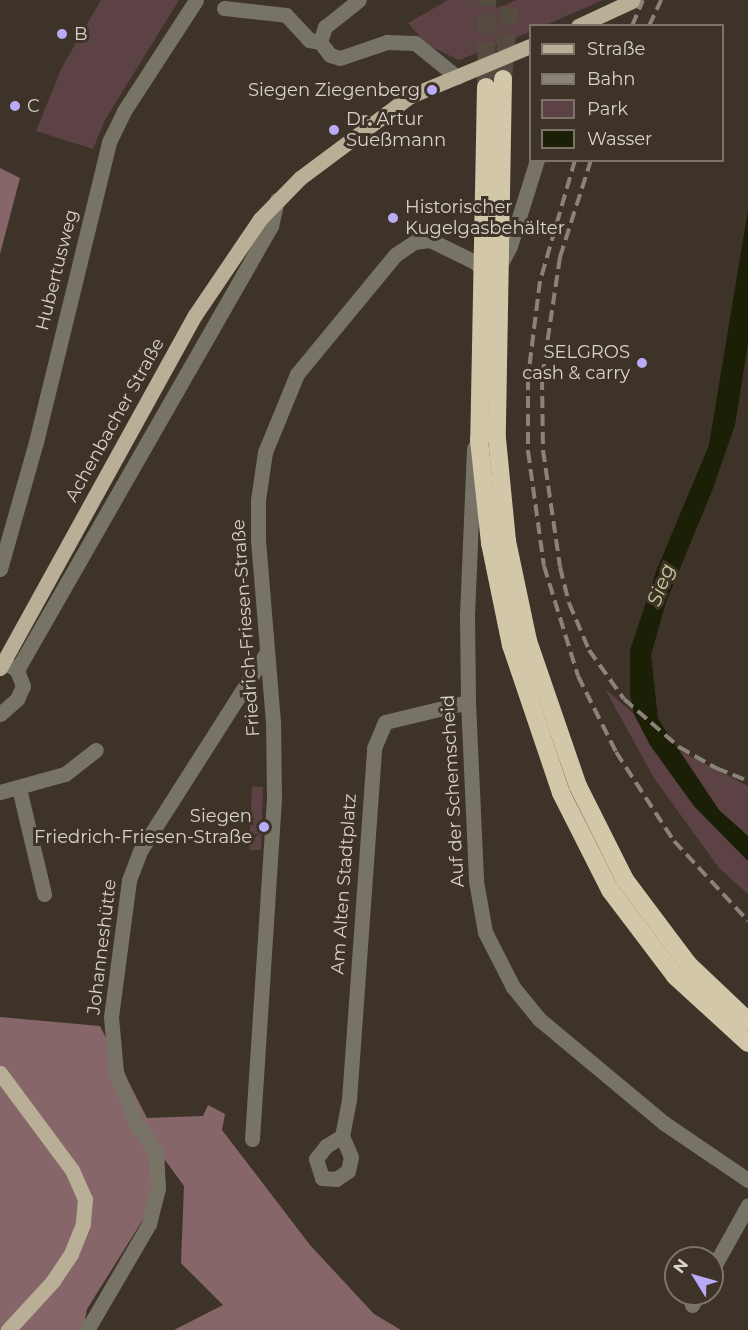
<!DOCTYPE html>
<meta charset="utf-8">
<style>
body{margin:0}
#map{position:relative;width:748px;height:1330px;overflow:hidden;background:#3e3328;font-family:Montserrat,sans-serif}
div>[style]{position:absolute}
.green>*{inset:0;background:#5c4245}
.forest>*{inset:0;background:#87666a}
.water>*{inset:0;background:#1b1f06}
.highway-tunnel>*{height:18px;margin-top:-9px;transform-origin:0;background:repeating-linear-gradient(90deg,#554b40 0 18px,transparent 0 27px)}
.minor>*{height:15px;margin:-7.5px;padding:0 7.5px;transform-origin:7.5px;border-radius:7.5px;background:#777366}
.major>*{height:15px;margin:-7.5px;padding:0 7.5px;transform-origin:7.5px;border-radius:7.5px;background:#b8af96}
.highway>*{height:18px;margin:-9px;padding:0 9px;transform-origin:9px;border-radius:9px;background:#d2c7a8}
.rail>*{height:4px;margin-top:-2px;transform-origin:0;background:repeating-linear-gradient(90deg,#8b8279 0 12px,transparent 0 18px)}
.dots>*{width:16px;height:16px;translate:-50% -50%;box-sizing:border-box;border:3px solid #3e3328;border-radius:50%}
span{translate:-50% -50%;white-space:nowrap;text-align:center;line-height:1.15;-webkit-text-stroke:6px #3e3328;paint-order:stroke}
.poi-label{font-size:18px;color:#d9d2cb}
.left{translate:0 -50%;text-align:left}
.right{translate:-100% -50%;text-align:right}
.street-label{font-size:18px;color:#d9d2cb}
.water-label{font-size:20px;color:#c4cf99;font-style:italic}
.legend{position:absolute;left:529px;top:24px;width:195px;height:138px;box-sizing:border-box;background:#3e3328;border:2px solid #7c7369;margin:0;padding:8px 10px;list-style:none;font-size:18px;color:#d9d2cb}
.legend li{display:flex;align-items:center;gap:12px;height:30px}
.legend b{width:30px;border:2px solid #7c7369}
.north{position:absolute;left:664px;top:1246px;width:60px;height:60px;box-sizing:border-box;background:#3e3328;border:2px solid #7c7369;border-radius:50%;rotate:307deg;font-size:16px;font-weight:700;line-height:24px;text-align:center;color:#d9d2cb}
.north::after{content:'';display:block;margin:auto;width:21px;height:27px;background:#b8abf7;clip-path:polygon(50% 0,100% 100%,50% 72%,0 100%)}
</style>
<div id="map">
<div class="green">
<i style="clip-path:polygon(101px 0,179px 0,105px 120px,93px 149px,36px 131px,62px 67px)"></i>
<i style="clip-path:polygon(448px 0,493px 0,497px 8px,517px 0,603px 0,546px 25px,530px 26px,530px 32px,459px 60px,427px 45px,408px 23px)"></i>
<i style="clip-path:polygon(605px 689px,634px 714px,650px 745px,694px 806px,748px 861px,748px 894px,719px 868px,654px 778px)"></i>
<i style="clip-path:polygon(680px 751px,748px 786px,748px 836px,719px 810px)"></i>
<i style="clip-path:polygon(252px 786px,263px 787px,261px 850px,249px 850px)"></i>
</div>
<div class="forest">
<i style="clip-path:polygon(0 168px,20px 178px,0 254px)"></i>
<i style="clip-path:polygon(0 1017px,100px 1026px,147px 1118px,203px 1116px,208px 1105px,225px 1114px,222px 1130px,310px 1245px,374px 1314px,401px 1330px,174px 1330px,223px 1305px,181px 1263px,184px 1186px,165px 1160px,149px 1210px,87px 1309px,83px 1330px,0 1330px)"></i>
</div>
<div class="water">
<i style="clip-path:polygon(748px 210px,748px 344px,735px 425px,712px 491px,666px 602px,651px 655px,658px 719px,719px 810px,748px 836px,748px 861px,694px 806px,650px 745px,634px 714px,630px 695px,630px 650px,657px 569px,709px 445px)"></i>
</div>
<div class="highway-tunnel">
<i style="left:503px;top:79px;width:79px;rotate:-84.9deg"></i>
<i style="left:486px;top:87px;width:87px;rotate:-89.3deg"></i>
</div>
<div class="minor">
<i style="left:224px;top:8px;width:62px;rotate:6.4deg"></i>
<i style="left:286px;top:15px;width:34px;rotate:47deg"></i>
<i style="left:309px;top:40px;width:11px;rotate:10deg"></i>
<i style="left:320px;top:42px;width:16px;rotate:52deg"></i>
<i style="left:330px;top:55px;width:10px;rotate:17deg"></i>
<i style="left:340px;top:58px;width:50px;rotate:-18.8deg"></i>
<i style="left:387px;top:42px;width:28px;rotate:2deg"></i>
<i style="left:415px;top:43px;width:54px;rotate:39deg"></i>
<i style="left:320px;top:42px;width:16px;rotate:-72deg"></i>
<i style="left:325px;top:27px;width:43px;rotate:-38.5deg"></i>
<i style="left:500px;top:265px;width:21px;rotate:-62deg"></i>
<i style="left:510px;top:246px;width:90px;rotate:-72.6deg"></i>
<i style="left:474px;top:448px;width:168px;rotate:92.4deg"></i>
<i style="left:467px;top:616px;width:86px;rotate:89.3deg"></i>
<i style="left:468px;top:702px;width:179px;rotate:87.4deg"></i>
<i style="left:476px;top:881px;width:52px;rotate:80deg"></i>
<i style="left:485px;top:932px;width:62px;rotate:63deg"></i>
<i style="left:513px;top:987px;width:41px;rotate:50.9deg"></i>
<i style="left:539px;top:1019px;width:163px;rotate:39.8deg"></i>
<i style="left:664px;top:1123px;width:102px;rotate:34.2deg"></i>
<i style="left:0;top:569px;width:132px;rotate:-74.2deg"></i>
<i style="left:36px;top:442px;width:309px;rotate:-76.3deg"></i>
<i style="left:109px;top:142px;width:34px;rotate:-64deg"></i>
<i style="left:124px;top:111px;width:132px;rotate:-57deg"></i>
<i style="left:17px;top:670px;width:512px;rotate:-60.23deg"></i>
<i style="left:271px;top:226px;width:27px;rotate:-77deg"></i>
<i style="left:0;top:714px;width:23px;rotate:-41deg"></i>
<i style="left:17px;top:699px;width:14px;rotate:-65deg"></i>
<i style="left:23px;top:686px;width:17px;rotate:-111deg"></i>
<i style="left:17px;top:670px;width:9px;rotate:-148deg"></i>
<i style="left:19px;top:788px;width:109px;rotate:76.7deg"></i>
<i style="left:0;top:792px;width:67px;rotate:-15.5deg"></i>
<i style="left:65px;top:774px;width:39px;rotate:-38deg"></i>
<i style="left:342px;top:1136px;width:19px;rotate:148deg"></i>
<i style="left:326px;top:1146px;width:16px;rotate:128deg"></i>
<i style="left:316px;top:1159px;width:20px;rotate:72deg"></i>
<i style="left:322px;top:1178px;width:14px;rotate:4deg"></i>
<i style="left:336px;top:1179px;width:14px;rotate:-34deg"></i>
<i style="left:348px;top:1171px;width:14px;rotate:-78deg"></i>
<i style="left:351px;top:1157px;width:23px;rotate:-113deg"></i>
<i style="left:342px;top:1136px;width:37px;rotate:-79deg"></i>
<i style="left:349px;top:1100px;width:353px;rotate:-85.9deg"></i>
<i style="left:374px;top:748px;width:28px;rotate:-67deg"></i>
<i style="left:385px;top:722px;width:85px;rotate:-13.5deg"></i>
<i style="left:252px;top:1139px;width:341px;rotate:-86.3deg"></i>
<i style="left:274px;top:799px;width:77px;rotate:-90.7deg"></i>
<i style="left:273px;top:722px;width:183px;rotate:-94.7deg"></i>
<i style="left:258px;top:540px;width:40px;rotate:-90deg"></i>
<i style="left:258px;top:500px;width:49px;rotate:-81.7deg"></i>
<i style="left:265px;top:452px;width:84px;rotate:-67.7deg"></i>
<i style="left:297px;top:374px;width:154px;rotate:-50.5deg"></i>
<i style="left:395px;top:255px;width:23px;rotate:-34deg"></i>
<i style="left:414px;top:242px;width:16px;rotate:-7deg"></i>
<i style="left:430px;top:240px;width:50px;rotate:26.1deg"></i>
<i style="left:475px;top:262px;width:18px;rotate:47deg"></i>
<i style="left:712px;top:1270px;width:74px;rotate:-61deg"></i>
<i style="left:692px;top:1305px;width:13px;rotate:-61deg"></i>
<i style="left:87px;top:1330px;width:123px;rotate:-59.7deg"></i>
<i style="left:149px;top:1224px;width:36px;rotate:-76deg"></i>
<i style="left:158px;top:1189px;width:36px;rotate:-93deg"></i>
<i style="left:156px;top:1153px;width:37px;rotate:-123deg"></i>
<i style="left:136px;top:1122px;width:54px;rotate:-111.8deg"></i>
<i style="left:116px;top:1072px;width:55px;rotate:-95.2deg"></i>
<i style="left:111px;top:1017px;width:138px;rotate:-82.5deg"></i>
<i style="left:129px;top:880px;width:31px;rotate:-69deg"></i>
<i style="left:140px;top:851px;width:236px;rotate:-57.5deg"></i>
</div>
<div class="major">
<i style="left:578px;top:26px;width:62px;rotate:-24.9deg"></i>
<i style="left:0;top:668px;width:403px;rotate:-61.1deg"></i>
<i style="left:195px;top:315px;width:116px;rotate:-55.9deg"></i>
<i style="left:260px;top:219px;width:57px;rotate:-45.7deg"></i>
<i style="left:300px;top:178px;width:137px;rotate:-36.7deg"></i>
<i style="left:410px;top:96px;width:130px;rotate:-22.6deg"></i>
<i style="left:0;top:1073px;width:121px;rotate:53.4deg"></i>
<i style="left:72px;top:1170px;width:32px;rotate:66deg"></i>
<i style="left:85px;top:1199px;width:25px;rotate:95deg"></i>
<i style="left:83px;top:1224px;width:32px;rotate:112deg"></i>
<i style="left:71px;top:1254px;width:32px;rotate:124deg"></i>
<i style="left:53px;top:1281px;width:67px;rotate:132.6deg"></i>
</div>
<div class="highway">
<i style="left:503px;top:79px;width:360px;rotate:91deg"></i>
<i style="left:497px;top:439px;width:102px;rotate:84.4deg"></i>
<i style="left:507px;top:541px;width:102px;rotate:78.1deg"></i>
<i style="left:528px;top:641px;width:153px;rotate:71deg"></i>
<i style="left:578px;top:786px;width:105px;rotate:63.4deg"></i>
<i style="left:625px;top:880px;width:105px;rotate:53.1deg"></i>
<i style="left:688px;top:964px;width:83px;rotate:43.5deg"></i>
<i style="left:486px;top:87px;width:353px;rotate:91.1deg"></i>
<i style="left:479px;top:440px;width:104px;rotate:83.9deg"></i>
<i style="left:490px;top:543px;width:104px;rotate:78.4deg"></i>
<i style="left:511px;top:645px;width:156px;rotate:71.3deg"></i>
<i style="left:561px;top:793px;width:109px;rotate:63.2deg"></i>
<i style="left:610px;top:890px;width:108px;rotate:52.9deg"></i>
<i style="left:675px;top:976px;width:99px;rotate:42.5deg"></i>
</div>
<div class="rail">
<i style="left:632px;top:26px;width:28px;rotate:-67deg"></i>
<i style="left:649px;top:26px;width:29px;rotate:-65deg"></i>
<i style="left:575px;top:160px;width:126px;rotate:106.1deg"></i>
<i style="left:540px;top:281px;width:98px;rotate:97.1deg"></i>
<i style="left:528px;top:378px;width:73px;rotate:90deg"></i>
<i style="left:528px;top:451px;width:116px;rotate:82.1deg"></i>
<i style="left:544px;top:566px;width:115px;rotate:72.8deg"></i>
<i style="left:578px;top:676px;width:85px;rotate:63.4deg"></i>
<i style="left:616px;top:752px;width:106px;rotate:56.9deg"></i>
<i style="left:674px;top:841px;width:109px;rotate:47.2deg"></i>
<i style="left:591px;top:160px;width:102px;rotate:107.7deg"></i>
<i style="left:560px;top:257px;width:122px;rotate:98.5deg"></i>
<i style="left:542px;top:378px;width:72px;rotate:89.2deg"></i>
<i style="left:543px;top:450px;width:118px;rotate:81.7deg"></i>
<i style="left:560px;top:567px;width:37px;rotate:76deg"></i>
<i style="left:569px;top:603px;width:51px;rotate:66.9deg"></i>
<i style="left:589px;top:650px;width:60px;rotate:54.5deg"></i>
<i style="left:624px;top:699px;width:73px;rotate:41.1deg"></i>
<i style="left:679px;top:747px;width:43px;rotate:29.6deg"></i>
<i style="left:716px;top:768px;width:35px;rotate:22deg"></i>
</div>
<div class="dots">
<i style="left:62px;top:34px;background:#b8abf7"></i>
<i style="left:432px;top:90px;background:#b8abf7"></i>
<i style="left:15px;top:106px;background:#b8abf7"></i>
<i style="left:334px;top:130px;background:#b8abf7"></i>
<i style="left:393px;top:218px;background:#b8abf7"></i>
<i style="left:642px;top:363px;background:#b8abf7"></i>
<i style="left:264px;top:827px;background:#b8abf7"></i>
</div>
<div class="poi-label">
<span class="left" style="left:74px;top:34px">B</span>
<span class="right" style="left:420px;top:90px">Siegen Ziegenberg</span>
<span class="left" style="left:27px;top:106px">C</span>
<span class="left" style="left:346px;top:130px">Dr. Artur<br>Sueßmann</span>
<span class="left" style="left:405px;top:218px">Historischer<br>Kugelgasbehälter</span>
<span class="right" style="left:630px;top:363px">SELGROS<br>cash &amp; carry</span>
<span class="right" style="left:252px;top:827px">Siegen<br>Friedrich-Friesen-Straße</span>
</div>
<div class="street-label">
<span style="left:57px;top:270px;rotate:-76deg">Hubertusweg</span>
<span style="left:115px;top:420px;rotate:-61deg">Achenbacher Straße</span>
<span style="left:246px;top:628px;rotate:-94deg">Friedrich-Friesen-Straße</span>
<span style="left:453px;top:791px;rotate:-93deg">Auf der Schemscheid</span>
<span style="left:344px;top:884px;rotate:-86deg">Am Alten Stadtplatz</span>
<span style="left:102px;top:947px;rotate:-83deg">Johanneshütte</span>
</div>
<div class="water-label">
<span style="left:661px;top:585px;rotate:-69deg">Sieg</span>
</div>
<ul class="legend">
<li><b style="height:8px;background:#b8af96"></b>Straße</li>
<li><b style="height:8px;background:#8b8279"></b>Bahn</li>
<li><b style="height:16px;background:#5c4245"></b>Park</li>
<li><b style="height:16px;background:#1b1f06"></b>Wasser</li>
</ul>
<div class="north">N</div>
</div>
